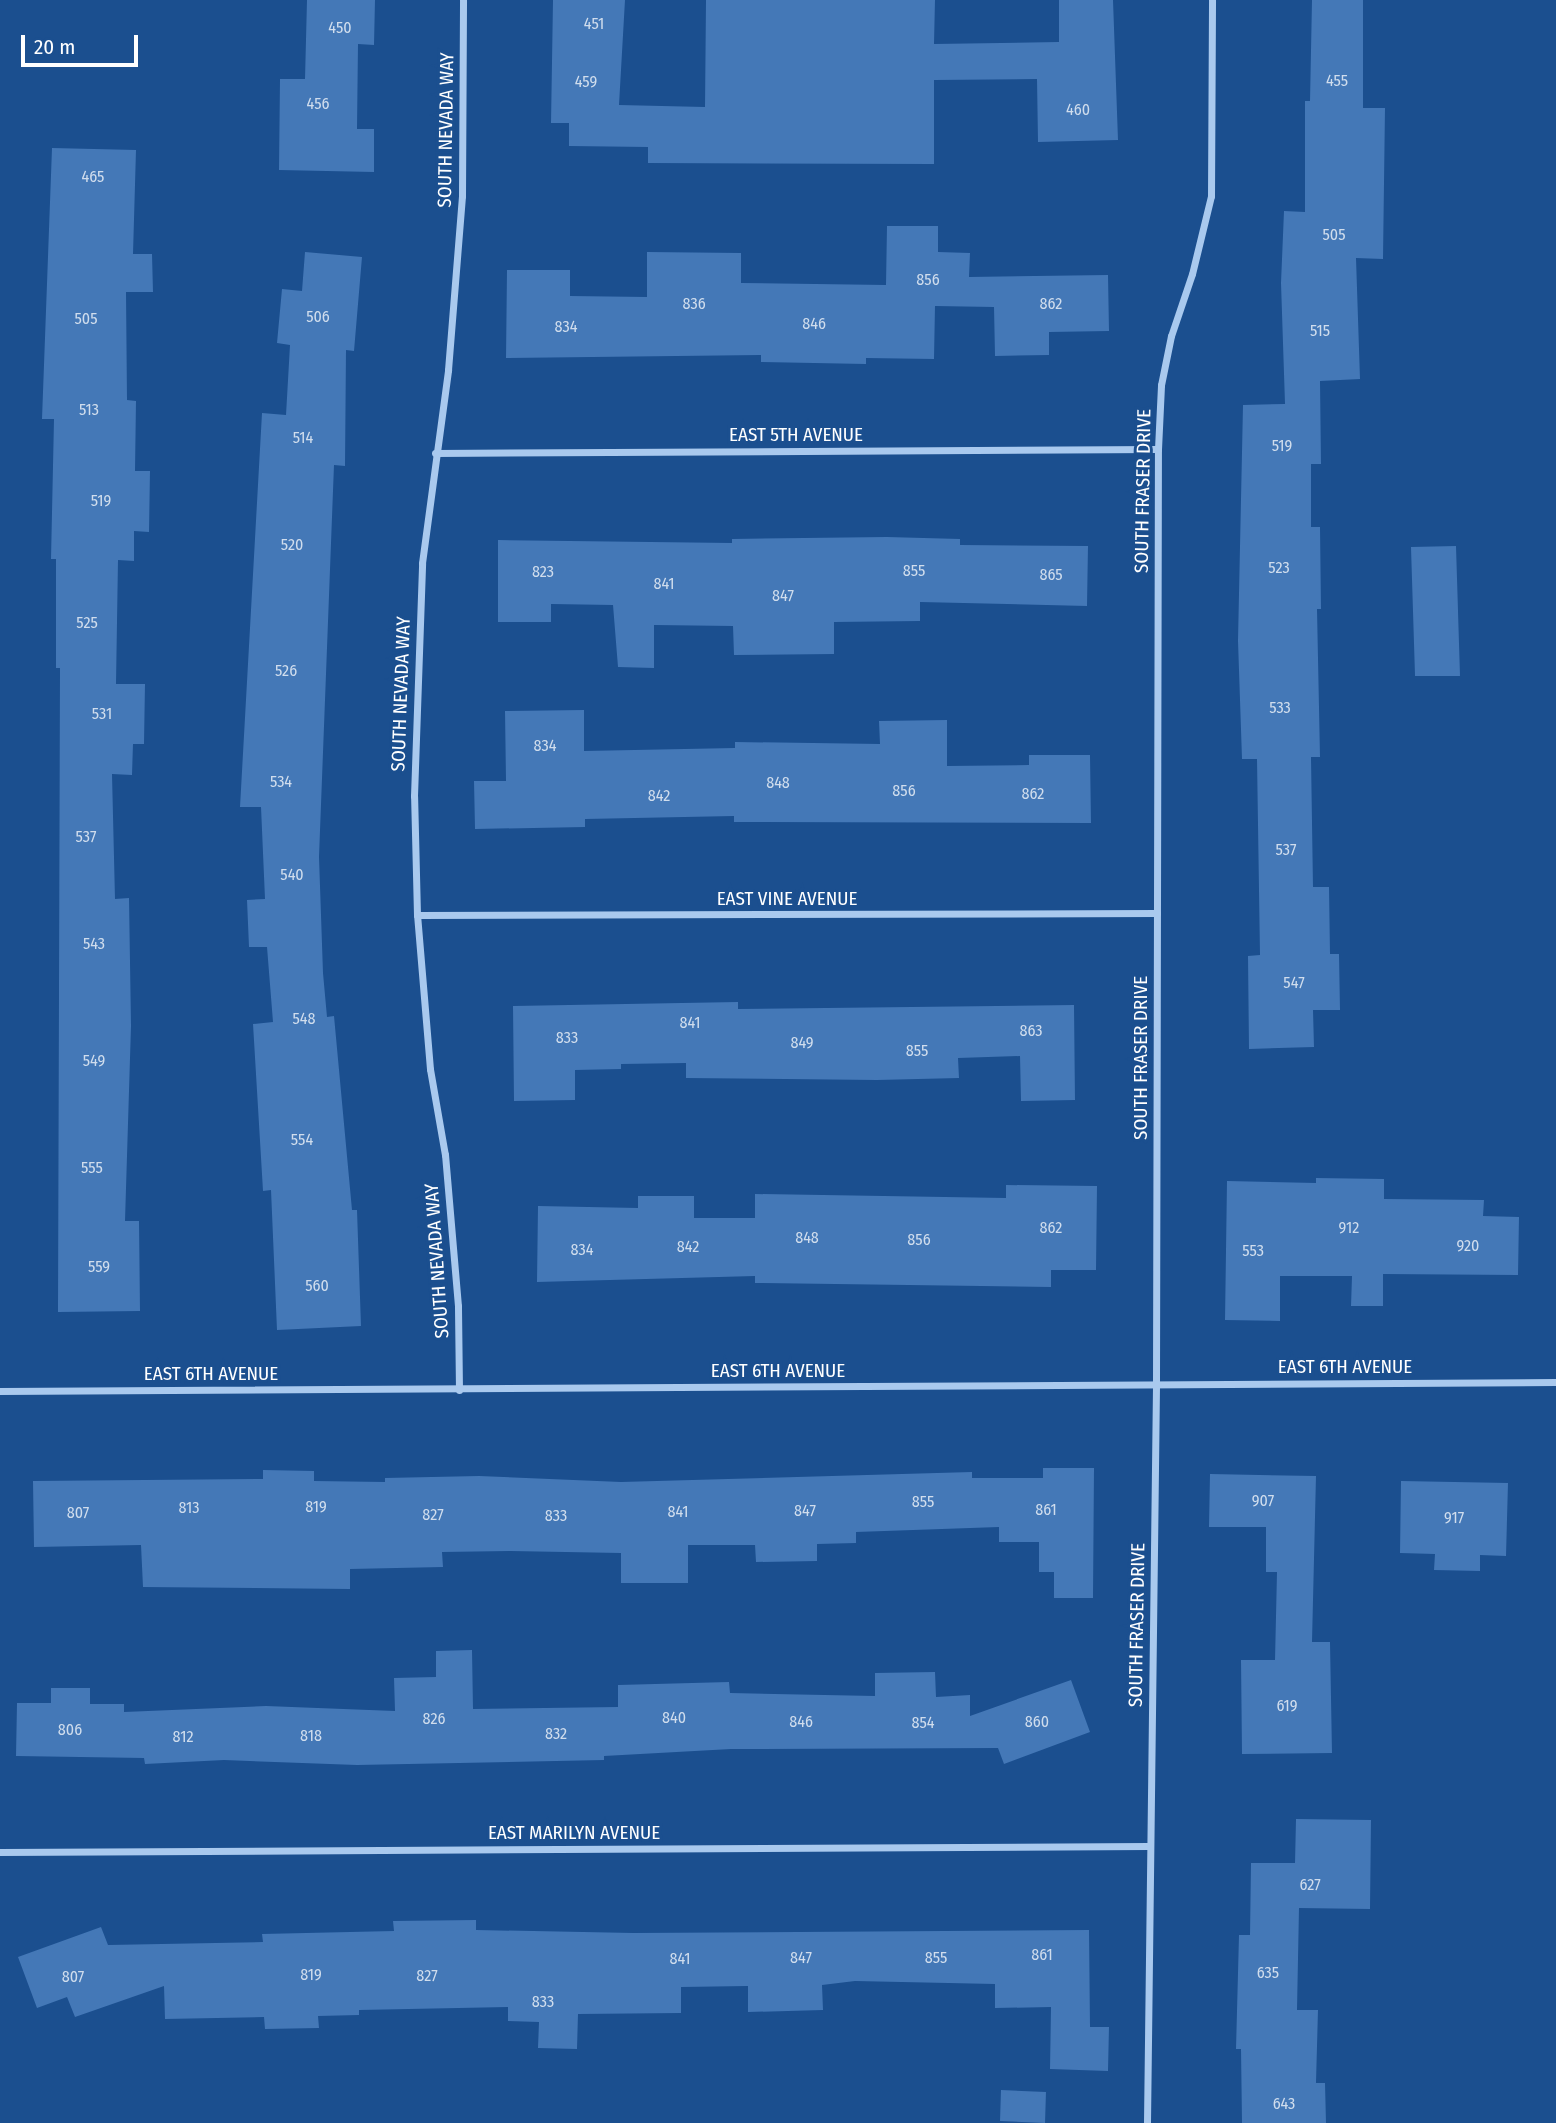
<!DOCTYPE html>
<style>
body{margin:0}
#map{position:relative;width:1556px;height:2123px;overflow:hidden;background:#1b4f8f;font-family:"Fira Sans Condensed",sans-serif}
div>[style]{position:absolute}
.building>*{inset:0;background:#4478b7}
.street>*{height:7px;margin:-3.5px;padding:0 3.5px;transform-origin:3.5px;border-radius:3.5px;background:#a9c9ee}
span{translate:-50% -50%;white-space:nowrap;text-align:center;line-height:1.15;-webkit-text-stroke:6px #1b4f8f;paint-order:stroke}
.number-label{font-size:16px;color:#d0dded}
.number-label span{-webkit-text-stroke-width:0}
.street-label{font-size:19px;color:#fff}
.scale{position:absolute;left:21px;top:35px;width:117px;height:32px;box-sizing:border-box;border:4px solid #fff;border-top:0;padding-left:9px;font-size:21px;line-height:24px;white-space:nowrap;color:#fff;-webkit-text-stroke:5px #1b4f8f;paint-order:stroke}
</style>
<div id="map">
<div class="building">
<i style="clip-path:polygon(307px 0,375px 0,374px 45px,358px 44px,357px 129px,374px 129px,374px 172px,279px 170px,280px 79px,305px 79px)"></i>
<i style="clip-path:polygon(553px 0,625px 0,619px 105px,705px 107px,706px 0,935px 0,934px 44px,1059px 42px,1059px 0,1113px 0,1118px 140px,1038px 142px,1037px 79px,934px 80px,934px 164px,648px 163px,648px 147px,569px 146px,569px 123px,551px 123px)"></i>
<i style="clip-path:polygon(1312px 0,1363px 0,1363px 108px,1385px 108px,1383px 259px,1356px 258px,1360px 379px,1320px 381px,1321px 464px,1311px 464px,1311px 527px,1320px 527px,1321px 609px,1317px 609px,1320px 757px,1311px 757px,1313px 887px,1329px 887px,1330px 954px,1339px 954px,1340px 1010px,1313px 1010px,1314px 1047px,1249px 1049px,1248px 956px,1260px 955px,1257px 759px,1242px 759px,1238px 641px,1243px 405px,1285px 404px,1281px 283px,1284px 211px,1305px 212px,1305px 101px,1310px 101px)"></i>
<i style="clip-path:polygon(52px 148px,136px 150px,133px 254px,152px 254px,153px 292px,126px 292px,127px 400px,136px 401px,135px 471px,150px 471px,149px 532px,134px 531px,134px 561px,118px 560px,116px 684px,145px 684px,144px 744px,133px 744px,132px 775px,112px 774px,115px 899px,129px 898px,131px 1026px,125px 1221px,139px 1221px,140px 1311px,58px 1312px,60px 668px,56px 668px,56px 559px,51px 559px,54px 419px,42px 419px)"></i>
<i style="clip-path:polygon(887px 226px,938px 226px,938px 252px,970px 253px,969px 277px,1108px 275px,1109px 331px,1049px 332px,1049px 355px,995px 356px,994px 307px,935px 306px,934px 359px,866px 358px,866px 364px,761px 362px,761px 355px,506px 358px,507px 270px,570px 270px,570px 296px,647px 297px,647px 252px,741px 253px,741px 283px,886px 285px)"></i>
<i style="clip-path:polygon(305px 252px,362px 257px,354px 351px,346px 350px,345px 466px,334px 465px,319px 857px,323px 973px,327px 1017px,334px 1016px,352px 1210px,357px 1210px,361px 1326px,277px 1330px,271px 1190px,263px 1191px,253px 1024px,273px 1022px,267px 947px,249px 947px,247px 900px,265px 899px,261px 807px,240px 807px,262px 413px,286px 415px,290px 345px,277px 343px,282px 289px,302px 291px)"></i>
<i style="clip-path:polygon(887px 537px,960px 539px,960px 545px,1088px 546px,1087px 606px,920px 602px,920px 621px,834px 622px,834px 654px,734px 655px,733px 626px,654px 625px,654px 668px,618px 667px,613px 605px,551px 604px,551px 622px,498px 622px,498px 540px,732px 543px,732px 539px)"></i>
<i style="clip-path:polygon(1456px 546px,1460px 676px,1415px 676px,1411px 547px)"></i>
<i style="clip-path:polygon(584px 710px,584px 751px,735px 748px,735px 742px,880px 744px,879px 721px,947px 720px,947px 766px,1029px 765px,1029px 755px,1090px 755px,1091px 823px,734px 822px,734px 816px,585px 819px,585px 827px,475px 829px,474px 781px,506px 781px,505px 711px)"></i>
<i style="clip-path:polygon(738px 1002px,738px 1009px,1074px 1005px,1075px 1100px,1021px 1101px,1020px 1056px,958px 1058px,959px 1078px,877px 1080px,686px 1078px,686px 1063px,621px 1064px,621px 1069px,575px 1070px,575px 1100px,514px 1101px,513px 1006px)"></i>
<i style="clip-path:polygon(1316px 1178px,1384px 1179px,1384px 1199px,1484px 1200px,1483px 1216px,1519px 1217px,1518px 1275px,1383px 1274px,1383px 1306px,1351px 1306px,1352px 1276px,1280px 1276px,1280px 1321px,1225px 1320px,1227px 1181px,1316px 1183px)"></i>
<i style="clip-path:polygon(1006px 1185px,1097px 1186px,1096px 1270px,1051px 1270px,1051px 1287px,755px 1283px,755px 1276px,537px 1282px,538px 1206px,638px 1208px,638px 1196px,694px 1196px,694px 1218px,755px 1218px,755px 1194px,1006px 1198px)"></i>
<i style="clip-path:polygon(1043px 1468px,1094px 1468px,1093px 1598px,1054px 1598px,1054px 1572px,1039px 1572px,1039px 1542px,999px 1542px,999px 1527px,856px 1532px,856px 1543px,817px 1544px,817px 1561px,756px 1562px,755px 1545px,688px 1545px,688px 1583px,621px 1583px,621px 1553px,510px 1551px,442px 1552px,443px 1567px,350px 1569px,350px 1589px,143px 1587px,141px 1545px,34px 1547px,33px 1481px,263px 1479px,263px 1470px,314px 1471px,314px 1481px,385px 1482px,385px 1478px,479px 1476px,621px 1482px,972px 1472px,972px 1478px,1043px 1478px)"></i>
<i style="clip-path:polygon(1210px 1474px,1316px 1476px,1312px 1642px,1330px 1642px,1332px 1753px,1242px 1754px,1241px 1660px,1275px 1660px,1277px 1572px,1266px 1572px,1266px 1527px,1209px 1527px)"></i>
<i style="clip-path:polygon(1401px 1481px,1508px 1483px,1506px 1556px,1480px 1555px,1480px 1571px,1434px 1570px,1435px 1554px,1400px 1553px)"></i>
<i style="clip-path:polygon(472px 1650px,473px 1709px,618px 1707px,618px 1685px,729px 1682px,730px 1693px,875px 1696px,875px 1673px,935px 1672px,936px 1697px,970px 1695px,970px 1716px,1071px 1680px,1090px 1732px,1004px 1764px,998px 1748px,731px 1749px,604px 1756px,604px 1760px,357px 1765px,224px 1760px,145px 1764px,144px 1758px,16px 1756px,17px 1703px,51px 1703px,51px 1688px,90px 1688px,90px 1704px,124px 1704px,124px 1712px,266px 1706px,395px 1711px,394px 1678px,436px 1677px,436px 1651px)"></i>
<i style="clip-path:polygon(1296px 1819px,1371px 1820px,1370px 1909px,1299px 1908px,1297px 2010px,1318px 2010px,1316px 2083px,1325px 2083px,1326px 2123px,1242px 2123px,1241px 2049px,1236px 2049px,1239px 1935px,1250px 1935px,1251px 1863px,1295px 1863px)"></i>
<i style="clip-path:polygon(476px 1920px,476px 1930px,633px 1933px,1089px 1930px,1090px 2027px,1109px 2027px,1108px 2071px,1050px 2069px,1051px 2007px,995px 2008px,995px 1984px,855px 1981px,822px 1985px,823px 2010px,748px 2012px,748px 1986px,681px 1987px,681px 2013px,578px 2014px,577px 2049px,538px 2048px,539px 2022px,508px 2021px,508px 2007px,359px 2010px,359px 2015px,318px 2016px,319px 2028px,265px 2029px,264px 2017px,165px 2019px,164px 1986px,75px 2017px,67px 1997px,37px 2008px,18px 1957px,101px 1927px,108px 1945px,263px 1942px,262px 1934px,394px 1931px,393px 1921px)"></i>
<i style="clip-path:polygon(1001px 2090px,1046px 2092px,1045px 2123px,1000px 2121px)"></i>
</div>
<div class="street">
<i style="left:435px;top:453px;width:723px;rotate:-0.32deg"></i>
<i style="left:417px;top:915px;width:740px;rotate:-0.15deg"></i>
<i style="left:459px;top:1390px;width:84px;rotate:-90.7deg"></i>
<i style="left:458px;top:1306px;width:152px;rotate:-94.9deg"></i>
<i style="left:445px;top:1155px;width:87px;rotate:-99.9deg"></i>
<i style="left:430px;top:1069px;width:155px;rotate:-94.8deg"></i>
<i style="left:417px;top:915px;width:119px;rotate:-91.4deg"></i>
<i style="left:414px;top:796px;width:233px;rotate:-88deg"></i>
<i style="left:422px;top:563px;width:195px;rotate:-82.3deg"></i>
<i style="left:448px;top:370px;width:175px;rotate:-85.4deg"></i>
<i style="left:462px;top:196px;width:196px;rotate:-89.7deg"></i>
<i style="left:0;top:1391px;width:1556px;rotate:-0.33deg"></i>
<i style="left:0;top:1852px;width:1149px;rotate:-0.3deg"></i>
<i style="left:1147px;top:2123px;width:739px;rotate:-89.3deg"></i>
<i style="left:1156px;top:1384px;width:935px;rotate:-89.88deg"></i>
<i style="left:1158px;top:449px;width:64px;rotate:-87.3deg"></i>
<i style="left:1161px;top:385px;width:50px;rotate:-78.5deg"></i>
<i style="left:1171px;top:336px;width:65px;rotate:-71.3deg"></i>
<i style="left:1192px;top:274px;width:80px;rotate:-76.3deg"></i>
<i style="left:1211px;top:196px;width:196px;rotate:-89.7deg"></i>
</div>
<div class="number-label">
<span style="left:594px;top:24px">451</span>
<span style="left:340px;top:28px">450</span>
<span style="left:1337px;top:81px">455</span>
<span style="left:586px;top:82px">459</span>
<span style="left:318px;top:104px">456</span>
<span style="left:1078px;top:110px">460</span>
<span style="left:93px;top:177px">465</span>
<span style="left:1334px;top:235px">505</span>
<span style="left:928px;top:280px">856</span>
<span style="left:694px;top:304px">836</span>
<span style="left:1051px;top:304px">862</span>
<span style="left:318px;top:317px">506</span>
<span style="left:86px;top:319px">505</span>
<span style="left:814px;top:324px">846</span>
<span style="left:566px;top:327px">834</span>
<span style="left:1320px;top:331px">515</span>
<span style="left:89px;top:410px">513</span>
<span style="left:303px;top:438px">514</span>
<span style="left:1282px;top:446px">519</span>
<span style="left:101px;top:501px">519</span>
<span style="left:292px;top:545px">520</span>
<span style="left:1279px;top:568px">523</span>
<span style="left:914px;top:571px">855</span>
<span style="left:543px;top:572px">823</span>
<span style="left:1051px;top:575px">865</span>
<span style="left:664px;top:584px">841</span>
<span style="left:783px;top:596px">847</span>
<span style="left:87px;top:623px">525</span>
<span style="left:286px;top:671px">526</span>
<span style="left:1280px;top:708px">533</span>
<span style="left:102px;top:714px">531</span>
<span style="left:545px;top:746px">834</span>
<span style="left:281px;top:782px">534</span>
<span style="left:778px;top:783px">848</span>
<span style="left:904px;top:791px">856</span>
<span style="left:1033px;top:794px">862</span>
<span style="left:659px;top:796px">842</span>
<span style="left:86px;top:837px">537</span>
<span style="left:1286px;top:850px">537</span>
<span style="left:292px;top:875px">540</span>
<span style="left:94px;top:944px">543</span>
<span style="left:1294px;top:983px">547</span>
<span style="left:304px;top:1019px">548</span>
<span style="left:690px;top:1023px">841</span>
<span style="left:1031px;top:1031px">863</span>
<span style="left:567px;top:1038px">833</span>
<span style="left:802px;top:1043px">849</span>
<span style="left:917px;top:1051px">855</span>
<span style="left:94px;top:1061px">549</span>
<span style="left:302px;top:1140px">554</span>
<span style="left:92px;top:1168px">555</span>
<span style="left:1051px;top:1228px">862</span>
<span style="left:1349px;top:1228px">912</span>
<span style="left:807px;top:1238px">848</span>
<span style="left:919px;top:1240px">856</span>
<span style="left:1468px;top:1246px">920</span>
<span style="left:688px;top:1247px">842</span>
<span style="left:582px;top:1250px">834</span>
<span style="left:1253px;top:1251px">553</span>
<span style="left:99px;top:1267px">559</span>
<span style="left:317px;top:1286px">560</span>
<span style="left:1263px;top:1501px">907</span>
<span style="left:923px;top:1502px">855</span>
<span style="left:316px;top:1507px">819</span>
<span style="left:189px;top:1508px">813</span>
<span style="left:1046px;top:1510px">861</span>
<span style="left:805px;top:1511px">847</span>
<span style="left:678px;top:1512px">841</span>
<span style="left:78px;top:1513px">807</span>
<span style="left:433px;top:1515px">827</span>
<span style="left:556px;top:1516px">833</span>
<span style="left:1454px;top:1518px">917</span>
<span style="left:1287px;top:1706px">619</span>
<span style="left:674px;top:1718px">840</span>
<span style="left:434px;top:1719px">826</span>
<span style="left:801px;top:1722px">846</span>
<span style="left:1037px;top:1722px">860</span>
<span style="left:923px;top:1723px">854</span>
<span style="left:70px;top:1730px">806</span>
<span style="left:556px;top:1734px">832</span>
<span style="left:311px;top:1736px">818</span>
<span style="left:183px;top:1737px">812</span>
<span style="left:1310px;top:1885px">627</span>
<span style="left:1042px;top:1955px">861</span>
<span style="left:801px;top:1958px">847</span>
<span style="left:936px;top:1958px">855</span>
<span style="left:680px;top:1959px">841</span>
<span style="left:1268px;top:1973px">635</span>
<span style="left:311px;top:1975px">819</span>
<span style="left:427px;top:1976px">827</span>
<span style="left:73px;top:1977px">807</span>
<span style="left:543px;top:2002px">833</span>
<span style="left:1284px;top:2104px">643</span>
</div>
<div class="street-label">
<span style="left:446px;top:130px;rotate:-89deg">SOUTH NEVADA WAY</span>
<span style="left:796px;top:435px">EAST 5TH AVENUE</span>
<span style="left:1143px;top:491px;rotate:-89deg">SOUTH FRASER DRIVE</span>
<span style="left:401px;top:694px;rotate:-88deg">SOUTH NEVADA WAY</span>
<span style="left:787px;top:899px">EAST VINE AVENUE</span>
<span style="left:1141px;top:1058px;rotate:-90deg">SOUTH FRASER DRIVE</span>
<span style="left:437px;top:1261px;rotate:-94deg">SOUTH NEVADA WAY</span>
<span style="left:1345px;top:1367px">EAST 6TH AVENUE</span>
<span style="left:778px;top:1371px">EAST 6TH AVENUE</span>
<span style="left:211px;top:1374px">EAST 6TH AVENUE</span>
<span style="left:1137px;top:1625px;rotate:-89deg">SOUTH FRASER DRIVE</span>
<span style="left:574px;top:1833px">EAST MARILYN AVENUE</span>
</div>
<div class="scale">20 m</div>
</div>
